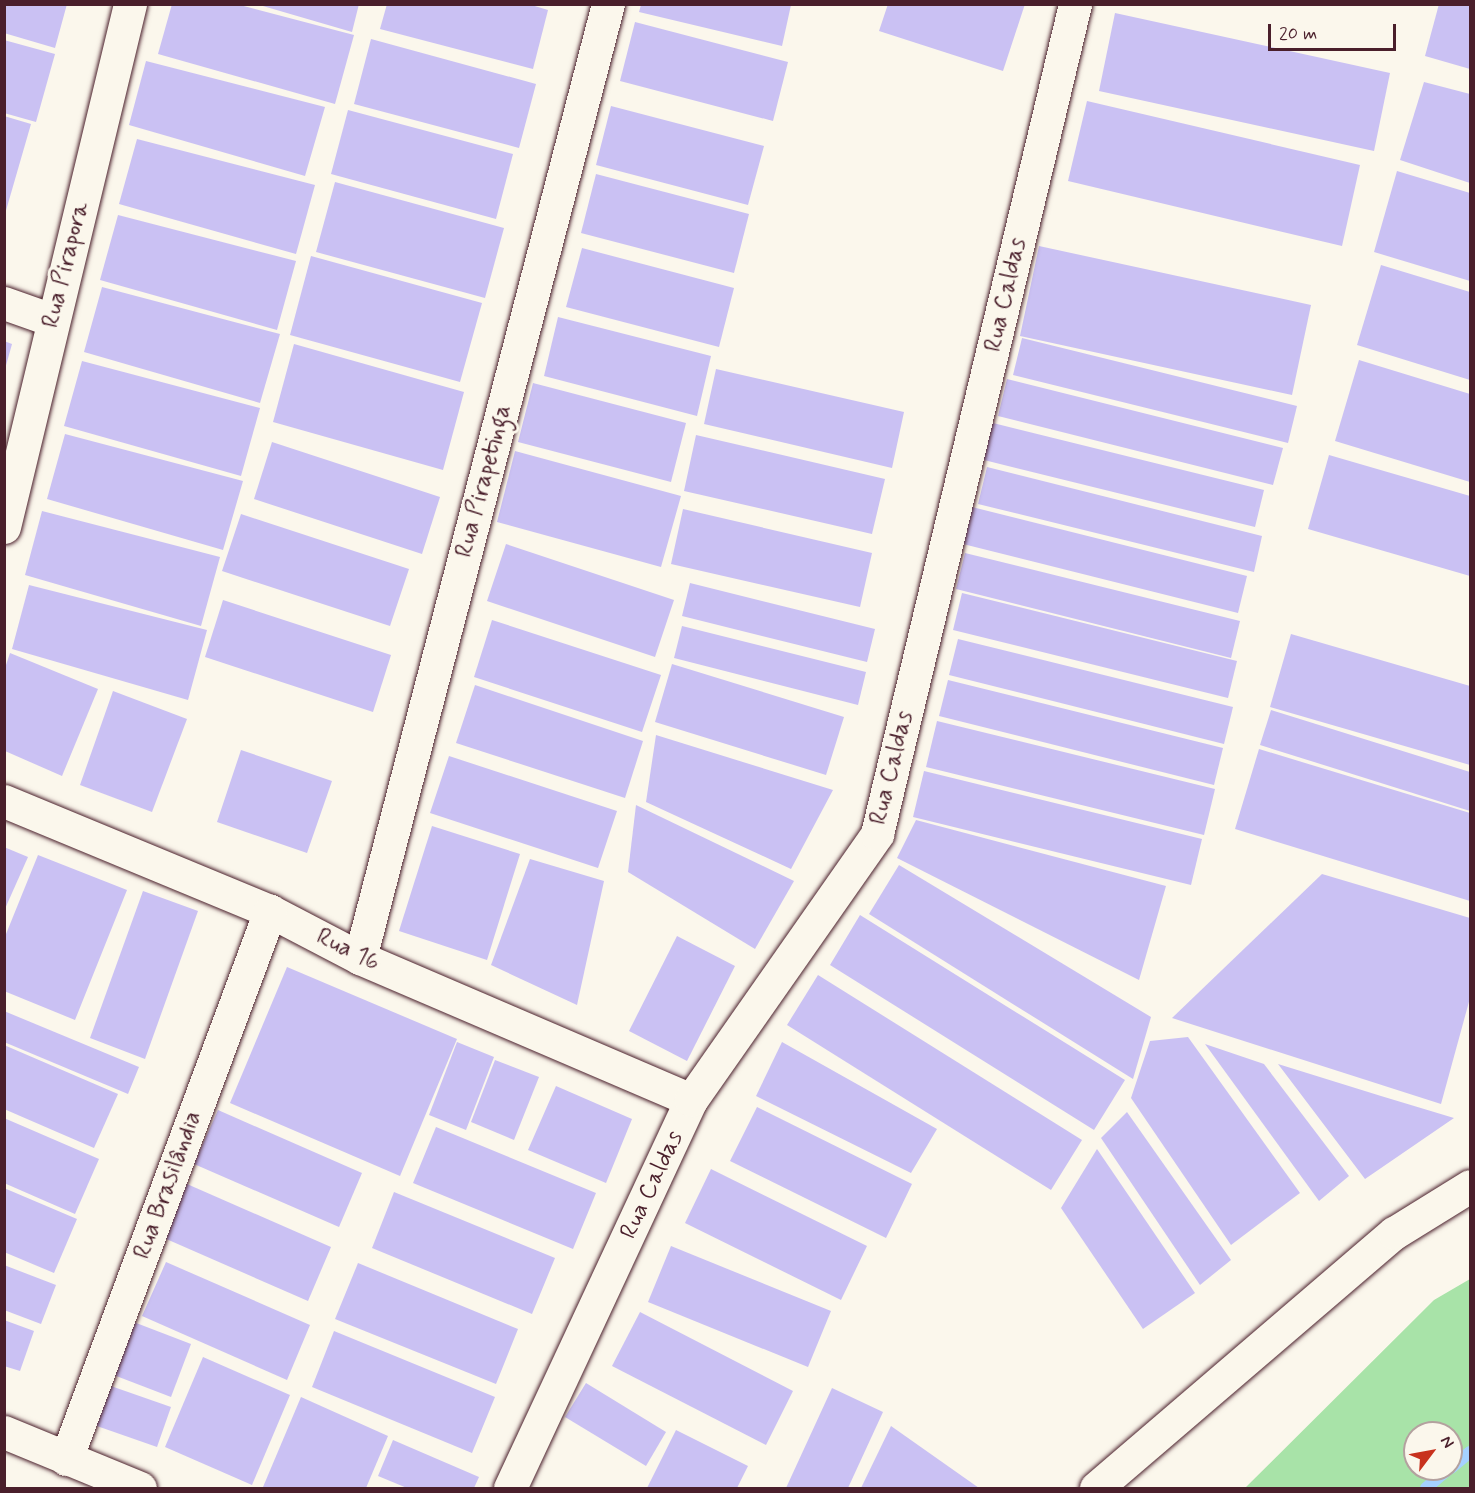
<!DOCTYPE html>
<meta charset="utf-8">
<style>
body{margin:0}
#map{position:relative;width:1475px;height:1493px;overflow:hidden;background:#fbf7ec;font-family:Mynerve,sans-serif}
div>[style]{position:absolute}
.green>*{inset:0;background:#a8e3a8}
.stream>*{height:12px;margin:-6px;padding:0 6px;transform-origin:6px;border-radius:6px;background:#a5d1ff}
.building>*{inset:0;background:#cac1f3}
.path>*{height:4px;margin-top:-2px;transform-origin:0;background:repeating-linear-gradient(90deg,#4a1f2b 0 6px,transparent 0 10.5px)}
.roads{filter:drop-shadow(0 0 2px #4a1f2b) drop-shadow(0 0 2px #4a1f2b)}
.minor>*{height:33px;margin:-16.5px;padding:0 16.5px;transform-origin:16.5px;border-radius:16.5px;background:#fbf7ec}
.major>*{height:33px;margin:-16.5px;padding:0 16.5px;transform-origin:16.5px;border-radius:16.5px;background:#fbf7ec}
span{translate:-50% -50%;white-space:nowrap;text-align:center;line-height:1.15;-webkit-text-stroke:6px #fbf7ec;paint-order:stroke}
.street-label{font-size:24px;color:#4a1f2b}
.frame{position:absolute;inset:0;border:6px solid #4a1f2b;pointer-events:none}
.north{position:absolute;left:1403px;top:1421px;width:60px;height:60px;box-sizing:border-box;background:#fbf7ec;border:2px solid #b4a19f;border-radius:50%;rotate:58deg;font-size:16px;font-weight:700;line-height:24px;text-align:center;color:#4a1f2b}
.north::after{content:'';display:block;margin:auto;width:21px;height:27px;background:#c8321e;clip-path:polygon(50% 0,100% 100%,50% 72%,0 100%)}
.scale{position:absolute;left:1268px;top:24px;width:128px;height:27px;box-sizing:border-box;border:3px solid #4a1f2b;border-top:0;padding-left:8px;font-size:18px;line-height:21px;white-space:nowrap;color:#4a1f2b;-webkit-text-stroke:4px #fbf7ec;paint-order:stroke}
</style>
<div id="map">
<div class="green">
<i style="clip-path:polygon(evenodd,1470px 1279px,1470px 1488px,1245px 1488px,1434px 1300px,1470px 1279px,1415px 1433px,1451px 1433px,1451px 1469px,1415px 1469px,1415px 1433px)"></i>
</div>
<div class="stream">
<i style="left:1451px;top:1468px;width:25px;rotate:-40deg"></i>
<i style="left:1426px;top:1488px;width:30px;rotate:-40deg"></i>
</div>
<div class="building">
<i style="clip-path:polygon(4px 4px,67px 4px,55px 48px,4px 33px)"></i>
<i style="clip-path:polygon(172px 4px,236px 4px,354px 35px,335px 104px,158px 54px)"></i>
<i style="clip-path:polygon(256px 4px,359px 4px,352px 32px)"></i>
<i style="clip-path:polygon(387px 4px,528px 4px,548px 10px,533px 69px,380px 29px)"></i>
<i style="clip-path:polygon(888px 4px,1025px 4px,1003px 71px,879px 31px)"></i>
<i style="clip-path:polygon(1439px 4px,1470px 4px,1470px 69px,1425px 56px)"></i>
<i style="clip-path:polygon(641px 5px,791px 5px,782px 46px,639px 12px)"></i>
<i style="clip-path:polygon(1115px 13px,1390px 73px,1374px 151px,1099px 91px)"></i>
<i style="clip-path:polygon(635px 22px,788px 62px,773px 121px,620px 81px)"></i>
<i style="clip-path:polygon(371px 39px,536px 84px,519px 148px,354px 104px)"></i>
<i style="clip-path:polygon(4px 40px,55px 54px,36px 122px,4px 113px)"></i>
<i style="clip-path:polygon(146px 61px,325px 107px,305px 176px,129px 125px)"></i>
<i style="clip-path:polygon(1424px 82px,1470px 94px,1470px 183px,1400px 160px)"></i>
<i style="clip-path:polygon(1087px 101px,1360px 165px,1342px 246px,1068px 181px)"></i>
<i style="clip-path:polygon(611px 106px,764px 146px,748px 205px,596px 165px)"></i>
<i style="clip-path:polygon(348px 110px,513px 154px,496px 219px,331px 174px)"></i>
<i style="clip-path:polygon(4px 116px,31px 124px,5px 214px,4px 214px)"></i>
<i style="clip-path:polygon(137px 139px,315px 185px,296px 254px,119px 204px)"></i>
<i style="clip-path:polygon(1397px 171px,1470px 193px,1470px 281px,1374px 252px)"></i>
<i style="clip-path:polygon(596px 174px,749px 214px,734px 273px,581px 233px)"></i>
<i style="clip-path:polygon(335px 182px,504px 228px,485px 298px,316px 252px)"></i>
<i style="clip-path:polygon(118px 215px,296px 261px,277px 330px,100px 280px)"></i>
<i style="clip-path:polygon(1039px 246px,1311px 305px,1292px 395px,1020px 336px)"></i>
<i style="clip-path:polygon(582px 248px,734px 288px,719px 347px,566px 307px)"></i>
<i style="clip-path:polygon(311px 256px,482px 303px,460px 382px,290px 335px)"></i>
<i style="clip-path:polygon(1381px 265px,1470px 292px,1470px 380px,1357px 345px)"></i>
<i style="clip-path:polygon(102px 287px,280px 334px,260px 403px,84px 352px)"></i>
<i style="clip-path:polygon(558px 317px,711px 356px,697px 416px,544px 376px)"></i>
<i style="clip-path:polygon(1022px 338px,1297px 406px,1288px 443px,1013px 375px)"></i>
<i style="clip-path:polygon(4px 341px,12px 344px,5px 369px,4px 369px)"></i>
<i style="clip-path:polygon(294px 344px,464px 392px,443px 470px,273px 422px)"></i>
<i style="clip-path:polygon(1359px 360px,1470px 394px,1470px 482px,1335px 441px)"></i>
<i style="clip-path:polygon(82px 361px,260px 408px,241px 476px,64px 426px)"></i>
<i style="clip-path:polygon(716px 369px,904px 412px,892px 468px,704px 424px)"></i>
<i style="clip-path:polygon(1007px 379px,1283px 448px,1273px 485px,998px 416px)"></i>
<i style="clip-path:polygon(533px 383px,686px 423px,671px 482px,518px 442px)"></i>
<i style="clip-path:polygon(989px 422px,1264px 490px,1255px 527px,980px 459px)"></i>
<i style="clip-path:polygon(65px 434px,243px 481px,223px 550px,47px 499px)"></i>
<i style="clip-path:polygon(696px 435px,885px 479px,872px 534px,684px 491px)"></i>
<i style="clip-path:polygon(272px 442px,440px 497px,422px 554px,254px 499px)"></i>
<i style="clip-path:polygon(515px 451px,681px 496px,661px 567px,497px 522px)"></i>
<i style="clip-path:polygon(1329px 455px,1470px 496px,1470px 576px,1308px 529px)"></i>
<i style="clip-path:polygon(987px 467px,1262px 536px,1254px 572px,978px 504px)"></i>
<i style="clip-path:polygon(972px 507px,1247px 576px,1238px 613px,963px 544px)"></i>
<i style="clip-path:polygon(683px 509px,872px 553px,860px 607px,671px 564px)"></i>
<i style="clip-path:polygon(42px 511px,220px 557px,201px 626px,25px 575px)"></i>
<i style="clip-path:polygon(241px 514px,409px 569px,390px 626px,222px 571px)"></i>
<i style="clip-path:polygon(506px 544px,674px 600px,655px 657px,487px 601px)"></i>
<i style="clip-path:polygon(965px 553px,1240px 621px,1231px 658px,956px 589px)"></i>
<i style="clip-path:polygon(690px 583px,875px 629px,867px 662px,682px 616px)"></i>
<i style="clip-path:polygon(29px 585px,207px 630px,188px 700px,12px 649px)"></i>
<i style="clip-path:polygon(962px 593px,1237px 661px,1228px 698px,953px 630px)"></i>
<i style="clip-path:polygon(223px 600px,391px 655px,373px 712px,205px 657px)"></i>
<i style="clip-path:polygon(492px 620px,661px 675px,642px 732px,474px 677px)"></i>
<i style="clip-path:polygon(682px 626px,866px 672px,858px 705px,674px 658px)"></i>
<i style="clip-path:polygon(1291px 634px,1470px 686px,1470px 765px,1270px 707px)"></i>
<i style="clip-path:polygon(958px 639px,1233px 707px,1224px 744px,949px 675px)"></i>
<i style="clip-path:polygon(10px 653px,98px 689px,62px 776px,5px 751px,5px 668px)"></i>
<i style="clip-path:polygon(672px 664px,844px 717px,826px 775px,655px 722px)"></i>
<i style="clip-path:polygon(948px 680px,1223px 748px,1214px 785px,939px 716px)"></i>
<i style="clip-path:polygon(475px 685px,643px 741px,625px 798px,456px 743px)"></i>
<i style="clip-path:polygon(113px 691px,187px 719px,152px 812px,80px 785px)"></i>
<i style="clip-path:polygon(1271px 710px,1470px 772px,1470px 811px,1260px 745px)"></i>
<i style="clip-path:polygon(937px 721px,1215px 789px,1204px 835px,926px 767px)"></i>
<i style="clip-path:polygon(656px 735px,833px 790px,791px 869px,646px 802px)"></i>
<i style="clip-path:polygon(1259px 749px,1470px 813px,1470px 901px,1235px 829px)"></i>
<i style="clip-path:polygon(241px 750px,332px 781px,307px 853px,217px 822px)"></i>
<i style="clip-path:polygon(449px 756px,617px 811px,598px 868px,430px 813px)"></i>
<i style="clip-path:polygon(924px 771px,1202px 839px,1191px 885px,913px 817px)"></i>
<i style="clip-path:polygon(636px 805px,794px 881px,755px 949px,628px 872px)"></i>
<i style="clip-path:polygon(916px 820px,1166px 886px,1139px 980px,897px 858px)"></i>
<i style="clip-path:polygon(432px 826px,520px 854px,487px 960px,399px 931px)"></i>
<i style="clip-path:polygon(4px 847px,28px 857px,4px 911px)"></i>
<i style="clip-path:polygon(38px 855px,127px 890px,75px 1020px,4px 991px,4px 939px)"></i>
<i style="clip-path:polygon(530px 859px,604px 881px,577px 1005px,491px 965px)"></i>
<i style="clip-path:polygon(899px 865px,1151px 1017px,1133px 1079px,869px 914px)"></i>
<i style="clip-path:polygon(1322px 874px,1470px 918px,1470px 998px,1441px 1104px,1172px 1018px)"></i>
<i style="clip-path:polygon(143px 891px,198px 911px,145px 1059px,90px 1038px)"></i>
<i style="clip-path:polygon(860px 915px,1125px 1080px,1094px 1130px,830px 965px)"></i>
<i style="clip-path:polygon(677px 936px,735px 966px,687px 1061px,629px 1031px)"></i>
<i style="clip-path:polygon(287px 967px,457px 1039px,400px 1176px,230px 1103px)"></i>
<i style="clip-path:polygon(818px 975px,1082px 1140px,1051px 1190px,787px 1025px)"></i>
<i style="clip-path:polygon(4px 1011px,139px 1067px,128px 1094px,4px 1042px)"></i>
<i style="clip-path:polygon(1188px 1037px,1300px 1193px,1231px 1245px,1131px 1098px,1150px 1041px)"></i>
<i style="clip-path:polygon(457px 1042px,494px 1057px,466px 1130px,429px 1115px)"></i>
<i style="clip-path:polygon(782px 1042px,937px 1129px,911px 1173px,756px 1096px)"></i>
<i style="clip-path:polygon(1205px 1044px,1264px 1064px,1349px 1176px,1319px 1201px)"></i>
<i style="clip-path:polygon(4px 1045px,118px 1094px,94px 1148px,4px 1109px)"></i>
<i style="clip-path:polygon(495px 1060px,539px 1077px,514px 1140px,471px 1122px)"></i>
<i style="clip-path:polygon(1278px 1064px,1381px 1096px,1454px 1118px,1365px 1179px)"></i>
<i style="clip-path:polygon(556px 1086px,632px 1119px,606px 1183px,528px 1150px)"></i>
<i style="clip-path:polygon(757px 1107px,912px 1184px,886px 1238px,730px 1161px)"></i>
<i style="clip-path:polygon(218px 1110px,362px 1173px,339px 1227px,194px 1164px)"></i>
<i style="clip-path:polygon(1127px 1112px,1231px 1260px,1200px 1285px,1101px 1138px)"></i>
<i style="clip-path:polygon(4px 1118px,99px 1159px,75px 1214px,4px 1183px)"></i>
<i style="clip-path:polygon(436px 1127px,596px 1193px,573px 1249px,413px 1183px)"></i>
<i style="clip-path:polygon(1097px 1149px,1195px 1293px,1143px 1329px,1061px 1208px)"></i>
<i style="clip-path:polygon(711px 1169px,867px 1246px,841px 1300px,685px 1223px)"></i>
<i style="clip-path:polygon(187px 1184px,331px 1247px,308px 1301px,164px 1238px)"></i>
<i style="clip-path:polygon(4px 1188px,77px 1219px,54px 1273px,4px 1252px)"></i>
<i style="clip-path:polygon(394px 1192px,555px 1258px,532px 1314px,372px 1248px)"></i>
<i style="clip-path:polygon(671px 1246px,831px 1311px,808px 1367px,648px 1302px)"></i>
<i style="clip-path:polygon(166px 1262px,310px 1325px,287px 1380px,142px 1316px)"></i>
<i style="clip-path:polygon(358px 1263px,518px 1329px,496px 1384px,335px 1319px)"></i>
<i style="clip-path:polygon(4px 1265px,56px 1285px,41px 1324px,4px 1310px)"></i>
<i style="clip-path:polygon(640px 1312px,793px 1391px,766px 1445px,612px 1366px)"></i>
<i style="clip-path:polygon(4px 1320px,34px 1331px,20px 1371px,4px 1366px)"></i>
<i style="clip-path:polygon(131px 1321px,191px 1344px,171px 1397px,111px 1374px)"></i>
<i style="clip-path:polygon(334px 1331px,495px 1397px,472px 1453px,312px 1387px)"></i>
<i style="clip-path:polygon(203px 1357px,290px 1395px,252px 1485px,165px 1447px)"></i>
<i style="clip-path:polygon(586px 1383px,666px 1432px,646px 1466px,565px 1417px)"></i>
<i style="clip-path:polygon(108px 1385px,171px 1407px,157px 1447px,94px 1425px)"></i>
<i style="clip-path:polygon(832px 1388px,883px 1412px,848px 1488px,786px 1488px)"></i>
<i style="clip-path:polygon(301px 1397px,388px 1436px,366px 1488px,263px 1487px)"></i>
<i style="clip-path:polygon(891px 1426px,979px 1488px,861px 1488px)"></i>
<i style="clip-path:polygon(676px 1430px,748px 1466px,737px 1488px,647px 1488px)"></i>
<i style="clip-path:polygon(393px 1440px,479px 1477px,474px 1488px,407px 1488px,378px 1476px)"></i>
</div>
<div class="path">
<i style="left:4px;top:1488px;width:1px"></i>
</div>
<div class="roads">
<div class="minor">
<i style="left:4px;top:303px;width:51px;rotate:19.5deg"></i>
<i style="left:4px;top:527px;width:538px;rotate:-76.45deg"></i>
<i style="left:4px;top:801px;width:288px;rotate:22.5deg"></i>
<i style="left:270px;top:911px;width:102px;rotate:27.6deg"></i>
<i style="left:360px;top:958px;width:360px;rotate:23.2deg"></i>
<i style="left:360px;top:958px;width:986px;rotate:-75.43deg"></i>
<i style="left:66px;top:1459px;width:585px;rotate:-69.58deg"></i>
<i style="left:510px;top:1488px;width:428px;rotate:-65deg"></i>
<i style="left:691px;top:1100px;width:325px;rotate:-55deg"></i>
<i style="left:877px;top:834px;width:853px;rotate:-76.58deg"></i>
</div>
<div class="major">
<i style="left:4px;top:1432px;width:147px;rotate:22.4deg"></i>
<i style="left:1096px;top:1488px;width:392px;rotate:-40.6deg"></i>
<i style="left:1394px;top:1233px;width:89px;rotate:-31.7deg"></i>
</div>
</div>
<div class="street-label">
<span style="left:66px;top:265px;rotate:-76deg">Rua Pirapora</span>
<span style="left:1006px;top:295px;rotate:-77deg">Rua Caldas</span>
<span style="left:484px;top:481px;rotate:-75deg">Rua Pirapetinga</span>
<span style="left:892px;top:768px;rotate:-76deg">Rua Caldas</span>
<span style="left:348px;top:950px;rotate:26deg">Rua 16</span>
<span style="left:168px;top:1185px;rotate:-70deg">Rua Brasilândia</span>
<span style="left:652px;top:1185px;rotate:-65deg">Rua Caldas</span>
</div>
<div class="frame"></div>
<div class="north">N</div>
<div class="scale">20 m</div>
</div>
